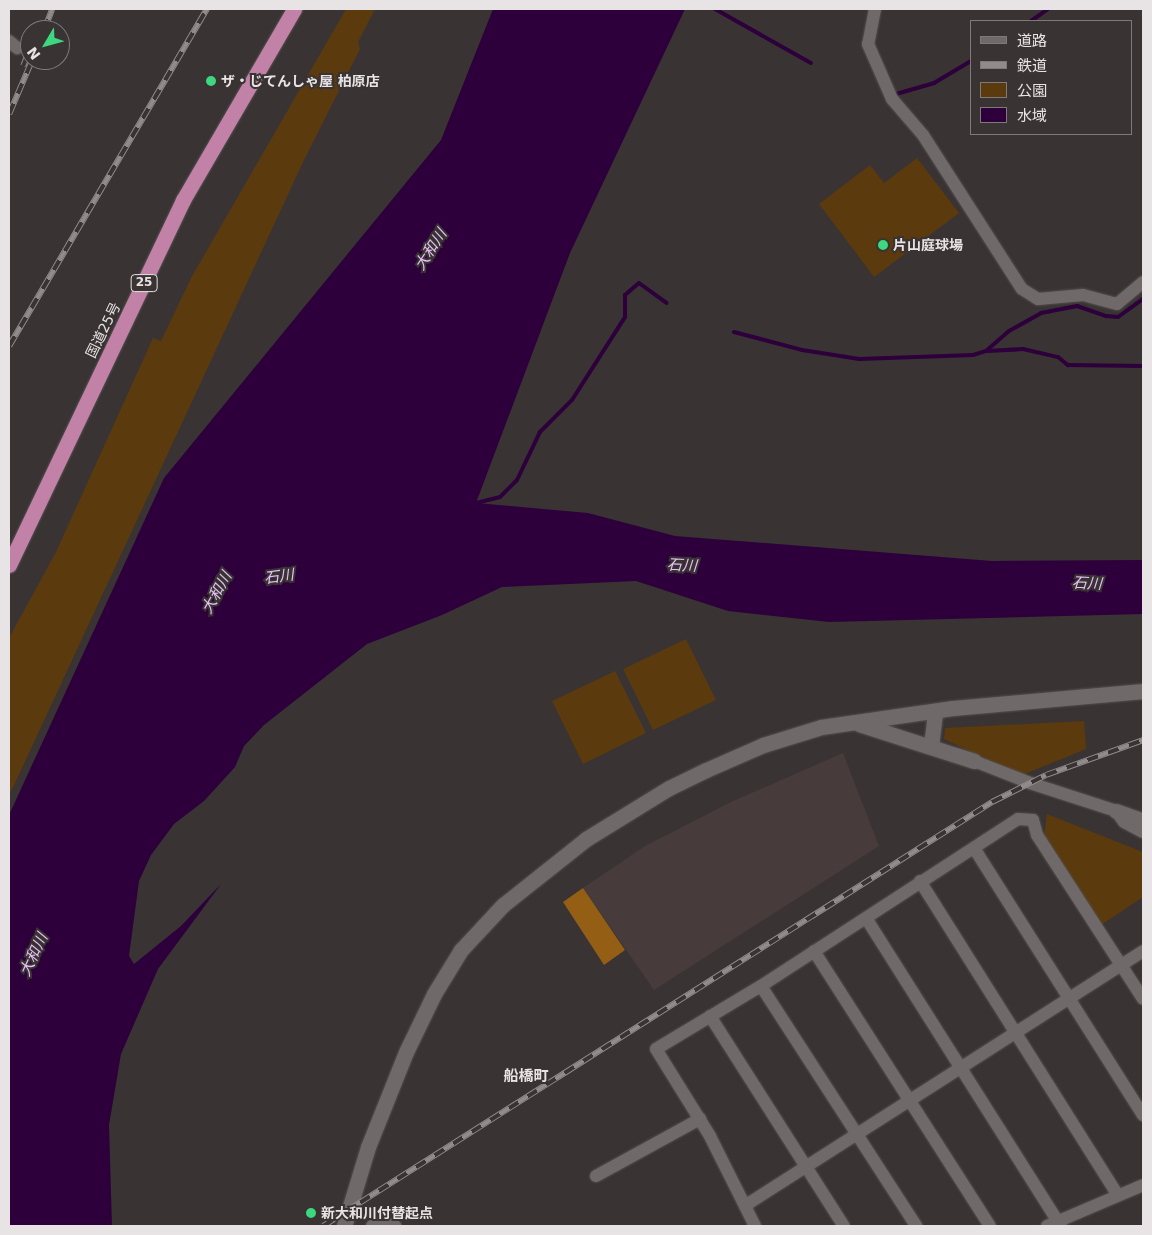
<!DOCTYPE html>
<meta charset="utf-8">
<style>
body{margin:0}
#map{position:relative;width:1152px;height:1235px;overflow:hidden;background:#393333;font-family:"DejaVu Sans","Noto Sans JP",sans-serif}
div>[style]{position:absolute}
.built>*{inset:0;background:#483b3c}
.green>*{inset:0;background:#5b3a0d}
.forest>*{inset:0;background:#945f14}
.water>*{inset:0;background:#2d003b}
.stream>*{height:4px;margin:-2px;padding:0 2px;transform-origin:2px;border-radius:2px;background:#2d003b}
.roads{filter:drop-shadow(0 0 1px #544f50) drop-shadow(0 0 1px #544f50)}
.street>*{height:12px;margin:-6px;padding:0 6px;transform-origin:6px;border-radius:6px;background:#70696a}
.secondary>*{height:15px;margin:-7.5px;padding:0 7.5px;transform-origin:7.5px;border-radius:7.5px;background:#70696a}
.highway>*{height:15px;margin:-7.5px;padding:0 7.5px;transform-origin:7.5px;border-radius:7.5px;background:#c281a6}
.rail>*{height:5.5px;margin-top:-2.75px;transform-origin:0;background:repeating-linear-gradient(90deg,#393333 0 11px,#918c8c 0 22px);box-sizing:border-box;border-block:1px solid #918c8c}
.dots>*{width:14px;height:14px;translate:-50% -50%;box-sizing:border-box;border:2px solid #393333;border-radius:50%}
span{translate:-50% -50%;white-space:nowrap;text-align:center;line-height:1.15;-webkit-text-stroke:4px #393333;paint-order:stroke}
.shield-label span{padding:1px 4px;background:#393333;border:1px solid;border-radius:4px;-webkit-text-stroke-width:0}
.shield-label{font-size:12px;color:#e8e4e5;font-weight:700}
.poi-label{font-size:14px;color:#e8e4e5;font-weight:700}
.left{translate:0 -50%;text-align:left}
.street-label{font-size:14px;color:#e8e4e5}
.water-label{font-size:15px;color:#e7c1f6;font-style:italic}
.neighbourhood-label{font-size:15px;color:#e8e4e5;font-weight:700}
.frame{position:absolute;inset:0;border:10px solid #e8e4e5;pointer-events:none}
.legend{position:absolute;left:970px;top:20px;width:162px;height:115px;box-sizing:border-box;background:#393333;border:1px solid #7f7a7a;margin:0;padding:6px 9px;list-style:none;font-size:15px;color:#e8e4e5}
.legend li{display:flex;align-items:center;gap:10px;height:25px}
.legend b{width:25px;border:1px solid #7f7a7a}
.north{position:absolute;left:20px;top:20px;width:50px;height:50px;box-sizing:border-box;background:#393333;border:1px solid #7f7a7a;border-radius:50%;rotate:233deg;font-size:14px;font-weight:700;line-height:20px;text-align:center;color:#e8e4e5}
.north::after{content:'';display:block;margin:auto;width:18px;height:22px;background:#3cd77e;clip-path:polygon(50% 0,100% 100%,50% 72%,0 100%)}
</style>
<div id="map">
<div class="built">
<i style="clip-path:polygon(843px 753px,879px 846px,654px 990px,583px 888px,645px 846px,731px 802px)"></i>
</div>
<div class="green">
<i style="clip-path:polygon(346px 9px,375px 9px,358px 42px,360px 49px,304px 160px,9px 796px,9px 638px,56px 552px,153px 338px,161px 341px,191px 278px)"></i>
<i style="clip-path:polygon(917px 158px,959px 213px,874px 277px,819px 204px,870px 165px,884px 183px)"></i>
<i style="clip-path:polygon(686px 639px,716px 700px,653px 730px,623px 669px)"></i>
<i style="clip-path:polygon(615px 671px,646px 733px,583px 764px,552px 701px)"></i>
<i style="clip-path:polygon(1084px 721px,1086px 749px,1020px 776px,944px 739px,945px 728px)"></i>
<i style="clip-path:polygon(1047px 814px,1143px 852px,1143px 897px,1101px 925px,1044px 836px)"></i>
</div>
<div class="forest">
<i style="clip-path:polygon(583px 888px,625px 950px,604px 965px,563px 902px)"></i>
</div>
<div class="water">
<i style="clip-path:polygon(493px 9px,685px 9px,570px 253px,476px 503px,588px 513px,675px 536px,992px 561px,1143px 560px,1143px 614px,829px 622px,728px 611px,636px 581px,502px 587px,442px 615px,367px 644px,264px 725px,244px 746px,235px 767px,204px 801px,174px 824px,151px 855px,139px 881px,129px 956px,134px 964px,181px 926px,221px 884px,158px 969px,121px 1054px,109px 1125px,112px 1226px,9px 1226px,9px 815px,164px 478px,441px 140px)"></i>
</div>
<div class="stream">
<i style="left:715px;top:9px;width:110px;rotate:29.4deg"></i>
<i style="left:1031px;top:21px;width:21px;rotate:-35deg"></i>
<i style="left:896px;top:94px;width:40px;rotate:-16deg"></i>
<i style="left:934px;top:83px;width:43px;rotate:-30.7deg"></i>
<i style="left:734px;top:332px;width:70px;rotate:14.8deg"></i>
<i style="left:802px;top:350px;width:58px;rotate:9deg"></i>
<i style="left:859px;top:359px;width:114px;rotate:-2deg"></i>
<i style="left:973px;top:355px;width:14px;rotate:-17deg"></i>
<i style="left:986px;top:351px;width:30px;rotate:-41deg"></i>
<i style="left:1009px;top:331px;width:37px;rotate:-29deg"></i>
<i style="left:1041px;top:313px;width:37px;rotate:-11deg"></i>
<i style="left:1077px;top:306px;width:31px;rotate:19deg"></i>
<i style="left:1106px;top:316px;width:12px;rotate:5deg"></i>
<i style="left:1118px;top:317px;width:31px;rotate:-36deg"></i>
<i style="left:987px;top:351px;width:36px;rotate:-3deg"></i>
<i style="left:1023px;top:349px;width:36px;rotate:13deg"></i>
<i style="left:1058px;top:357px;width:13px;rotate:39deg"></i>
<i style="left:1068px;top:365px;width:75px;rotate:0.8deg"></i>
<i style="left:472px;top:504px;width:29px;rotate:-14deg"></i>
<i style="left:500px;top:497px;width:24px;rotate:-45deg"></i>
<i style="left:517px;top:480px;width:53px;rotate:-64.4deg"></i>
<i style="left:540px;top:432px;width:45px;rotate:-45deg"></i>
<i style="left:572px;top:400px;width:98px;rotate:-57.4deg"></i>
<i style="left:625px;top:317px;width:22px;rotate:-90deg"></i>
<i style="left:625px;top:295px;width:18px;rotate:-41deg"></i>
<i style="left:639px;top:283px;width:34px;rotate:36deg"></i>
</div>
<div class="roads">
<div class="street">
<i style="left:875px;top:9px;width:36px;rotate:101deg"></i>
<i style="left:868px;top:44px;width:60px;rotate:66.4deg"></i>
<i style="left:892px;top:99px;width:48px;rotate:49.3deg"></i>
<i style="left:923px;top:135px;width:183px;rotate:57.3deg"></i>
<i style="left:1022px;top:289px;width:19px;rotate:32deg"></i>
<i style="left:1038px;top:299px;width:45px;rotate:-5.1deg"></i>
<i style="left:1083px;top:295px;width:35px;rotate:15deg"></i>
<i style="left:1117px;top:304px;width:34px;rotate:-40deg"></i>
<i style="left:9px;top:41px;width:11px;rotate:41deg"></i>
<i style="left:974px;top:761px;width:60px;rotate:21.4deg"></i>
<i style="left:1030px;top:783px;width:90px;rotate:18deg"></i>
<i style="left:1116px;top:811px;width:14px;rotate:54deg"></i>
<i style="left:1124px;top:822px;width:21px;rotate:28deg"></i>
<i style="left:974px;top:848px;width:316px;rotate:57.7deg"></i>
<i style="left:920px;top:881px;width:371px;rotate:57.8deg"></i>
<i style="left:866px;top:918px;width:365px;rotate:57.7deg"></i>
<i style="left:814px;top:951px;width:326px;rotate:57.4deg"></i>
<i style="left:761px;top:986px;width:286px;rotate:57.1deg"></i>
<i style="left:710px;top:1016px;width:249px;rotate:57.5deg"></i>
<i style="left:596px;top:1176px;width:119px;rotate:-28.7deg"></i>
<i style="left:746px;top:1205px;width:471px;rotate:-32.6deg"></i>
<i style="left:372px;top:1226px;width:12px;rotate:-20deg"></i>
<i style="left:383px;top:1222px;width:13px;rotate:18deg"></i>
<i style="left:755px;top:1226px;width:101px;rotate:-116.6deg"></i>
<i style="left:710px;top:1136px;width:102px;rotate:-121.8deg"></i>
<i style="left:656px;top:1049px;width:122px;rotate:-31deg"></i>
<i style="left:761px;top:986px;width:306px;rotate:-33deg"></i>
<i style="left:1018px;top:819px;width:15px;rotate:4deg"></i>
<i style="left:1033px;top:820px;width:16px;rotate:75deg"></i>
<i style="left:1037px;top:835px;width:195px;rotate:57.1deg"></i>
<i style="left:1047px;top:1226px;width:104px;rotate:-23.1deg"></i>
</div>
<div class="secondary">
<i style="left:859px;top:724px;width:121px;rotate:17.8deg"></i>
<i style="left:931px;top:746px;width:35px;rotate:-83deg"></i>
<i style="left:1116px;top:811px;width:29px;rotate:20deg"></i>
<i style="left:344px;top:1226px;width:83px;rotate:-73.1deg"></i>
<i style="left:368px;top:1147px;width:102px;rotate:-68.2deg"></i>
<i style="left:406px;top:1052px;width:64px;rotate:-64.2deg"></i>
<i style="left:434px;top:994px;width:52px;rotate:-58.5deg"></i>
<i style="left:461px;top:950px;width:62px;rotate:-47deg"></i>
<i style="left:503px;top:905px;width:106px;rotate:-38.5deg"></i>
<i style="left:586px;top:839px;width:97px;rotate:-31.6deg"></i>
<i style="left:669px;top:788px;width:41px;rotate:-25.9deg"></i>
<i style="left:706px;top:770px;width:62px;rotate:-23.7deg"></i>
<i style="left:763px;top:745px;width:61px;rotate:-17.2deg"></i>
<i style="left:821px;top:727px;width:133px;rotate:-8.2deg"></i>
<i style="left:953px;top:708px;width:191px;rotate:-5.1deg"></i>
</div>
<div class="highway">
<i style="left:9px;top:565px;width:404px;rotate:-64.5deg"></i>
<i style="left:183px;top:200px;width:221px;rotate:-59.8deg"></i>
</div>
</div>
<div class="rail">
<i style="left:44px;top:30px;width:22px;rotate:-69deg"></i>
<i style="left:23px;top:66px;width:18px;rotate:-68deg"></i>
<i style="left:9px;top:114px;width:59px;rotate:-66.9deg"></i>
<i style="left:9px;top:346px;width:391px;rotate:-59.6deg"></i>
<i style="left:323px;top:1226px;width:792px;rotate:-32.37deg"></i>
<i style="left:992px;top:802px;width:60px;rotate:-26.6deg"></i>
<i style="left:1046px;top:775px;width:103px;rotate:-19.8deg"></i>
</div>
<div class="dots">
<i style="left:211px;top:81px;background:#3cd77e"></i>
<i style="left:883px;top:245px;background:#3cd77e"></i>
<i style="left:311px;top:1213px;background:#3cd77e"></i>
</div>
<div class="shield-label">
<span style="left:144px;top:283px">25</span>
</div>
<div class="poi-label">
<span class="left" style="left:221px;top:81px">ザ・じてんしゃ屋 柏原店</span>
<span class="left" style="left:893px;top:245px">片山庭球場</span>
<span class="left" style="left:321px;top:1213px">新大和川付替起点</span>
</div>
<div class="street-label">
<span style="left:103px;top:330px;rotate:-64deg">国道25号</span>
</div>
<div class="water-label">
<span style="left:431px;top:250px;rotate:-57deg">大和川</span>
<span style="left:682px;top:566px;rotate:3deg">石川</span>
<span style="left:279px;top:577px;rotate:-7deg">石川</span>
<span style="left:1087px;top:584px;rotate:3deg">石川</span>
<span style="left:217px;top:593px;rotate:-61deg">大和川</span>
<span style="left:34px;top:955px;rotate:-65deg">大和川</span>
</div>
<div class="neighbourhood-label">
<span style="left:526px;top:1077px">船橋町</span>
</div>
<div class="frame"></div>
<ul class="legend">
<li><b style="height:6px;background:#70696a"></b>道路</li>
<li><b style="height:6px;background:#918c8c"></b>鉄道</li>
<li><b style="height:14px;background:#5b3a0d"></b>公園</li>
<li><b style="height:14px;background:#2d003b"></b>水域</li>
</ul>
<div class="north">N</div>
</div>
